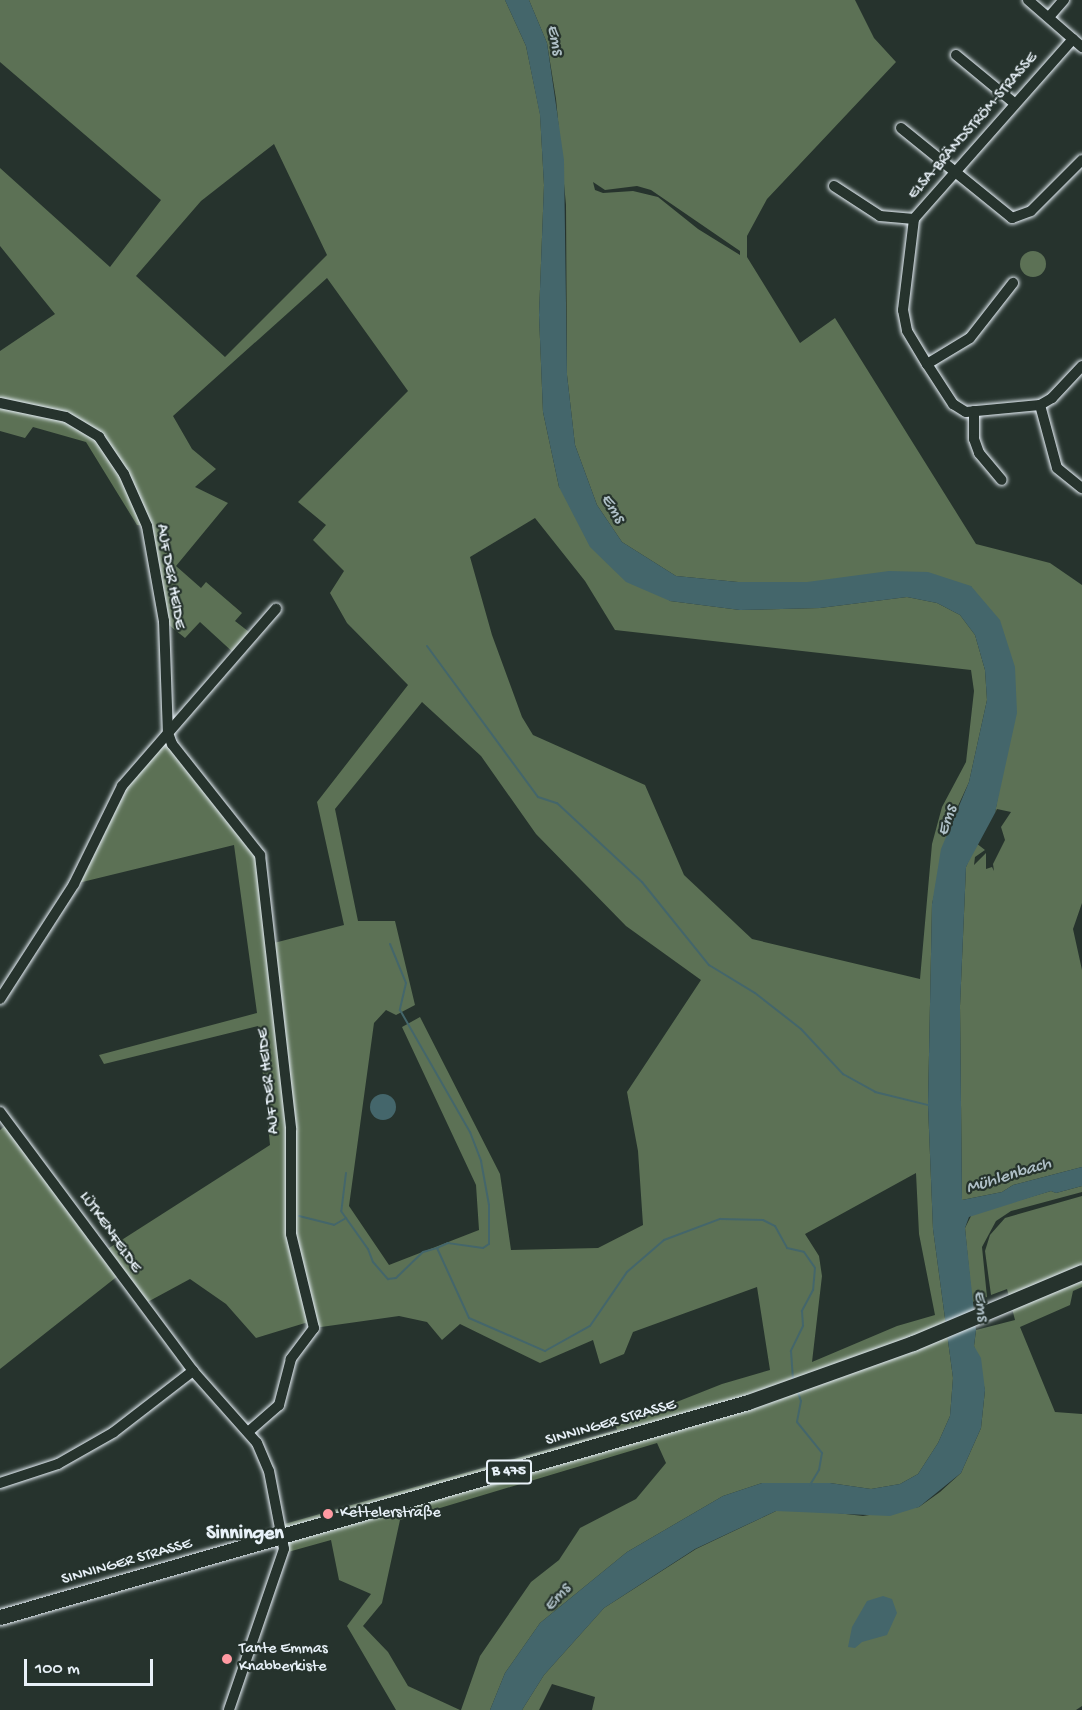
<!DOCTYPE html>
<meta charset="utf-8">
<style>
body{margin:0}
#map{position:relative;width:1082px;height:1710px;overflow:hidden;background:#26332d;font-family:"Gochi Hand",sans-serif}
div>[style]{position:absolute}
.green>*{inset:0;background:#5c7155}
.round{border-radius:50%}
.water>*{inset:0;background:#44666b}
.stream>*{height:2px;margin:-1px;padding:0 1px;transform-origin:1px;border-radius:1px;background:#44666b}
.roads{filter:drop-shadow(0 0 2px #e8f1f8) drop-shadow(0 0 2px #e8f1f8)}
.street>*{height:10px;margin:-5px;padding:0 5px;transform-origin:5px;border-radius:5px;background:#26332d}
.primary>*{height:15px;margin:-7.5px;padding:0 7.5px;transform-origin:7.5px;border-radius:7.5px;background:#26332d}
.dots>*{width:16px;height:16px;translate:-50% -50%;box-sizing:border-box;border:3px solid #26332d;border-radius:50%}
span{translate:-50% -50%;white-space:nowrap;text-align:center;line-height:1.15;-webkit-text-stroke:4.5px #26332d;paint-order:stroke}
.shield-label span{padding:2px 4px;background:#26332d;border:2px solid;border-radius:4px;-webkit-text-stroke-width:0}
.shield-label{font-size:15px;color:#e8f1f8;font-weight:700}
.street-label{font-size:16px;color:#e8f1f8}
.poi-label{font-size:16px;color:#e8f1f8}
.left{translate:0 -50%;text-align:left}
.water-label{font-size:18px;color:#afc0c7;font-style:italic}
.quarter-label{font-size:20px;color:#e8f1f8;font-weight:700}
.scale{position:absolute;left:24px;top:1659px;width:129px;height:27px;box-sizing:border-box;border:3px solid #e8f1f8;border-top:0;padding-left:8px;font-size:18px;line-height:21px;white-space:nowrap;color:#e8f1f8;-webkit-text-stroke:4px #26332d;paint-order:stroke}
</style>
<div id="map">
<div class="green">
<i style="clip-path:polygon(evenodd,0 0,505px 0,526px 46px,540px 114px,544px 185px,539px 315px,543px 412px,559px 487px,670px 601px,740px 610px,820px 608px,907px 597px,937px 603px,960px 615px,975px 635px,985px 670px,987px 700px,969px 782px,953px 817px,932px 904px,928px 1105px,933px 1229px,953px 1378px,950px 1416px,938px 1443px,918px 1474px,900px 1484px,871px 1489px,830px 1483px,762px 1483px,723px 1496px,627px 1552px,540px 1623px,505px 1673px,490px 1710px,461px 1710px,480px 1656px,531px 1582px,559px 1560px,580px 1528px,636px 1499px,666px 1463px,657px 1443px,400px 1520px,382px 1603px,363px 1626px,388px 1652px,408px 1686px,460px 1710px,396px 1710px,347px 1626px,371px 1594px,339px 1580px,331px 1540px,288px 1552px,281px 1525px,617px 1430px,616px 1426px,722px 1384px,770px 1370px,757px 1287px,633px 1332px,624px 1354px,600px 1364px,593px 1340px,540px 1363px,460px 1324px,442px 1340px,427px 1322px,399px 1316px,314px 1328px,305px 1323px,256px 1338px,226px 1304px,190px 1279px,142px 1305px,119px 1275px,0 1369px,0 1130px,8px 1123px,106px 1250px,270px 1145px,258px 1026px,104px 1064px,99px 1055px,257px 1013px,234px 845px,74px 884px,122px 786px,168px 733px,260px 855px,270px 944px,344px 925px,317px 802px,408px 685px,347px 623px,330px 593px,344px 571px,313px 540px,326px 525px,298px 502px,408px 391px,327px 278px,173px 416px,192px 449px,216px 469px,195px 487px,228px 503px,176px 566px,201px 588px,206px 582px,242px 613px,235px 621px,253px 635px,236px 655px,200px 622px,185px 638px,164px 621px,147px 526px,137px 525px,86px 442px,33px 427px,25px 438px,0 431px,0 351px,55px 314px,0 246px,0 168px,110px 267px,161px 200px,0 62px,0 0,274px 144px,327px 255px,225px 357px,136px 276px,201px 201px,274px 144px,0 0,535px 518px,585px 581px,615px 630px,971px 670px,974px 691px,966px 762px,942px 807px,932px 844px,920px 979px,752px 939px,684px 875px,645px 785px,533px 735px,522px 717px,492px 635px,470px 557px,535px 518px,0 0,422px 702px,481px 756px,536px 834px,626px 926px,701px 980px,627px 1092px,638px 1151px,643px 1225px,598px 1248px,511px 1250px,500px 1174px,420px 1017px,402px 1027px,476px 1185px,479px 1230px,389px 1265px,349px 1206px,374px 1023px,386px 1010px,396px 1015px,415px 1005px,395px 921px,358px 921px,335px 809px,422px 702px,0 0,916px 1173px,919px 1234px,935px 1315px,897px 1326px,812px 1362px,822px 1276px,819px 1256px,805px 1234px,916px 1173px)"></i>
<i style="clip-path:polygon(evenodd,529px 0,855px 0,874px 38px,896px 62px,767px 199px,747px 236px,747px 257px,800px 343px,835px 318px,976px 544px,1050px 563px,1082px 585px,1082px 903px,1073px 929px,1082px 970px,1082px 1167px,1013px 1185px,1002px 1192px,962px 1200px,960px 1006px,966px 867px,976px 843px,985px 850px,975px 857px,974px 865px,986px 853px,986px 869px,992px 867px,994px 871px,993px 864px,1005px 840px,1001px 827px,1011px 812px,997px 809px,995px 813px,1003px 768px,971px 586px,738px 582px,676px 576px,622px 542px,597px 505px,575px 445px,567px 375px,566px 205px,556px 99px,547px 43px,529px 0,593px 182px,605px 190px,637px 186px,651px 190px,740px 251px,740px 255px,698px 229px,658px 197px,633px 191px,603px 193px,595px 190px,593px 182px)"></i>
<i class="round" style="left:1020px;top:251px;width:26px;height:26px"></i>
<i style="clip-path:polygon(1082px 1186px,1082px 1192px,1011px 1211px,996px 1221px,982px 1247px,987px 1297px,972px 1302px,965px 1228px,972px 1214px,1051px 1191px,1056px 1193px)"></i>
<i style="clip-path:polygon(1082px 1196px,1082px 1287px,1073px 1291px,1070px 1305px,1020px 1327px,1055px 1412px,1082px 1414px,1082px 1706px,1076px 1710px,592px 1710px,595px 1697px,552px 1684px,539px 1710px,522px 1710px,544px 1675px,604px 1608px,696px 1549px,776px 1511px,820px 1511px,863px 1516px,919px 1507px,940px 1492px,961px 1473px,981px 1428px,985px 1390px,974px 1346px,976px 1330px,1015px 1320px,1007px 1289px,991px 1295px,985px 1251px,990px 1235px,1005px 1218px)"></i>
</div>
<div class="water">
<i style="clip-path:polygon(505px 0,529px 0,547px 43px,564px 160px,567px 375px,575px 445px,597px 505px,622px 542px,676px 576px,738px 582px,807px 582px,889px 571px,928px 572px,971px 586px,1000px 620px,1015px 667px,1017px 713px,995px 813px,966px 867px,960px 1006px,962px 1200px,1002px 1192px,1013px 1185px,1082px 1167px,1082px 1186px,1056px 1193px,1051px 1191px,969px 1217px,965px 1228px,976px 1330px,974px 1346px,981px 1358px,985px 1390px,981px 1428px,961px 1473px,919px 1507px,890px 1516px,776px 1511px,695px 1549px,604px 1608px,544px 1675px,522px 1710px,490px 1710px,505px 1673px,540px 1623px,627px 1552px,723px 1496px,762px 1483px,830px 1483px,871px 1489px,900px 1484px,918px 1474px,938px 1443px,950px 1416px,953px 1378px,933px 1229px,928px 1105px,932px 904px,941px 849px,969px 782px,987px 700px,985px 670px,975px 635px,960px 615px,937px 603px,907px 597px,820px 608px,740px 610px,670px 601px,626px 582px,590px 547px,559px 487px,543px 412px,539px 315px,544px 185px,540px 115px,526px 46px)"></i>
<i class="round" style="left:370px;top:1094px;width:26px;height:26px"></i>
<i style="clip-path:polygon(883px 1596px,892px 1599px,897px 1613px,887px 1635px,862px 1642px,855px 1648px,848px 1647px,852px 1627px,867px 1601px)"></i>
</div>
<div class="stream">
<i style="left:427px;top:646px;width:187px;rotate:53.7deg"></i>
<i style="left:538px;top:797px;width:20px;rotate:18deg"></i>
<i style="left:557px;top:803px;width:116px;rotate:42.9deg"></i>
<i style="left:642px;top:882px;width:107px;rotate:51.1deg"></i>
<i style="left:709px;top:965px;width:54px;rotate:31.3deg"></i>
<i style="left:755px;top:993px;width:58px;rotate:38deg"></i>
<i style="left:801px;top:1029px;width:62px;rotate:47deg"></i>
<i style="left:843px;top:1074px;width:37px;rotate:29deg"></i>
<i style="left:875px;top:1092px;width:55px;rotate:13.8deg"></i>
<i style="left:390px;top:944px;width:42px;rotate:67.7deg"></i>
<i style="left:406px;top:983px;width:28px;rotate:103deg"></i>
<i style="left:400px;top:1010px;width:141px;rotate:60.2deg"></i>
<i style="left:470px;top:1132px;width:31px;rotate:69deg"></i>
<i style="left:481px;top:1161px;width:45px;rotate:79.7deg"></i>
<i style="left:489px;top:1205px;width:39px;rotate:90deg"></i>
<i style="left:489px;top:1244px;width:7px;rotate:146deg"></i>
<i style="left:483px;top:1248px;width:35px;rotate:-172deg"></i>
<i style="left:448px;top:1243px;width:12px;rotate:156deg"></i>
<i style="left:437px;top:1248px;width:77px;rotate:65.4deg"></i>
<i style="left:469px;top:1318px;width:83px;rotate:23.5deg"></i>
<i style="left:545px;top:1351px;width:51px;rotate:-29.1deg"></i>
<i style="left:590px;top:1326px;width:65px;rotate:-55.6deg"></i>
<i style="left:627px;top:1272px;width:49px;rotate:-40.9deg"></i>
<i style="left:664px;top:1240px;width:60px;rotate:-20.6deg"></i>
<i style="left:720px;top:1219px;width:43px;rotate:1.3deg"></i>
<i style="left:763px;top:1220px;width:13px;rotate:27deg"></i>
<i style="left:775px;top:1226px;width:25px;rotate:61deg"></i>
<i style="left:787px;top:1248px;width:17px;rotate:13deg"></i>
<i style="left:804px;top:1252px;width:19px;rotate:55deg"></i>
<i style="left:815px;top:1268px;width:22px;rotate:95deg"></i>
<i style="left:813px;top:1290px;width:24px;rotate:118deg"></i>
<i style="left:802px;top:1311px;width:15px;rotate:86deg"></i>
<i style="left:803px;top:1326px;width:28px;rotate:116deg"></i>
<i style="left:791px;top:1351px;width:28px;rotate:86deg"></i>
<i style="left:346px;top:1173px;width:38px;rotate:97deg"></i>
<i style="left:341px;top:1211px;width:47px;rotate:54.6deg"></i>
<i style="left:368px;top:1249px;width:14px;rotate:69deg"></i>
<i style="left:373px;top:1262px;width:23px;rotate:49deg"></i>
<i style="left:388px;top:1279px;width:8px;rotate:-7deg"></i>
<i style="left:396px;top:1278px;width:37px;rotate:-44deg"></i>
<i style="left:423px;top:1252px;width:15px;rotate:-16deg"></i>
<i style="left:299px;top:1216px;width:36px;rotate:14deg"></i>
<i style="left:334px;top:1225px;width:14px;rotate:-30deg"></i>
<i style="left:797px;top:1389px;width:13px;rotate:72deg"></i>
<i style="left:801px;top:1401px;width:21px;rotate:101deg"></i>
<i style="left:797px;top:1422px;width:40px;rotate:51deg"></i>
<i style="left:822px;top:1453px;width:17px;rotate:100deg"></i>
<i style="left:819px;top:1470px;width:17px;rotate:121deg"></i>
</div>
<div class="roads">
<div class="street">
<i style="left:1028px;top:0;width:72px;rotate:41deg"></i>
<i style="left:1049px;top:17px;width:23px;rotate:-49deg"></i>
<i style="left:1073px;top:39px;width:240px;rotate:131.5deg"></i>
<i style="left:914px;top:219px;width:92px;rotate:96.9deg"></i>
<i style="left:903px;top:310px;width:21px;rotate:79deg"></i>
<i style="left:907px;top:331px;width:39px;rotate:59deg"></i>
<i style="left:927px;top:364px;width:48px;rotate:57deg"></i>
<i style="left:953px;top:404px;width:15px;rotate:32deg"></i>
<i style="left:966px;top:412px;width:74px;rotate:-5.4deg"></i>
<i style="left:1040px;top:405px;width:14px;rotate:-30deg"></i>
<i style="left:1052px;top:398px;width:44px;rotate:-46.8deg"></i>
<i style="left:956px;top:55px;width:74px;rotate:39.5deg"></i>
<i style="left:901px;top:128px;width:143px;rotate:39deg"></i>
<i style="left:1012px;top:218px;width:20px;rotate:-20deg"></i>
<i style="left:1031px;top:211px;width:72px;rotate:-45deg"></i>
<i style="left:834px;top:186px;width:55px;rotate:33.1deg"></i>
<i style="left:880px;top:216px;width:34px;rotate:5deg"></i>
<i style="left:927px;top:364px;width:50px;rotate:-31.2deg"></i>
<i style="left:970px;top:338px;width:70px;rotate:-52deg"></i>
<i style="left:0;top:403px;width:67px;rotate:12deg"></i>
<i style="left:66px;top:417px;width:39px;rotate:31deg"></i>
<i style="left:99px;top:437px;width:45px;rotate:56deg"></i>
<i style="left:124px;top:474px;width:57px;rotate:66.1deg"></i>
<i style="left:147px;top:526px;width:97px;rotate:79.9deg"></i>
<i style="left:164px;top:621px;width:112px;rotate:88deg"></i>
<i style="left:168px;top:733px;width:12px;rotate:70deg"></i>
<i style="left:172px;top:744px;width:142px;rotate:51.6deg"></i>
<i style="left:260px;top:855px;width:276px;rotate:83.5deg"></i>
<i style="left:291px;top:1129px;width:105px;rotate:90deg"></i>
<i style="left:291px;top:1234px;width:97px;rotate:76.3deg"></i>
<i style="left:314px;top:1328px;width:39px;rotate:127deg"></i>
<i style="left:291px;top:1359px;width:48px;rotate:104.6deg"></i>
<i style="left:279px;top:1405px;width:41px;rotate:138.9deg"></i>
<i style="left:1040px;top:405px;width:65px;rotate:74.9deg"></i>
<i style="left:1057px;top:468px;width:32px;rotate:39deg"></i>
<i style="left:974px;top:411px;width:28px;rotate:90deg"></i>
<i style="left:974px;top:439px;width:15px;rotate:70deg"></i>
<i style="left:979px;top:453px;width:35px;rotate:50deg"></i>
<i style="left:0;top:999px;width:137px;rotate:-57.2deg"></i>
<i style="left:74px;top:884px;width:109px;rotate:-63.9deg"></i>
<i style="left:122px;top:786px;width:235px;rotate:-49deg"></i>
<i style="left:0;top:1112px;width:323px;rotate:53.3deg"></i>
<i style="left:193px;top:1371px;width:96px;rotate:48.4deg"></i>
<i style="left:257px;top:1443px;width:30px;rotate:67deg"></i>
<i style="left:269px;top:1471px;width:79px;rotate:79.1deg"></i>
<i style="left:284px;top:1549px;width:170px;rotate:108.9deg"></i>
<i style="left:0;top:1483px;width:61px;rotate:-18.1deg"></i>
<i style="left:58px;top:1464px;width:64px;rotate:-29.7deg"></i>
<i style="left:114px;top:1432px;width:100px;rotate:-37.7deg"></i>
</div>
<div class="primary">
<i style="left:0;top:1617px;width:778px;rotate:-16.04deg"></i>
<i style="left:748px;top:1402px;width:175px;rotate:-19.7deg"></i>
<i style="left:913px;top:1343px;width:183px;rotate:-22.8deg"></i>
</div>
</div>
<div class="dots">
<i style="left:328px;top:1514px;background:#ff9aa2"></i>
<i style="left:227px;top:1659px;background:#ff9aa2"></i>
</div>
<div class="shield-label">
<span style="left:509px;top:1472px">B 475</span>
</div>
<div class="street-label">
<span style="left:974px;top:127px;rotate:-49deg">ELSA-BRÄNDSTRÖM-STRASSE</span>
<span style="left:169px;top:577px;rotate:80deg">AUF DER HEIDE</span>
<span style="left:270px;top:1081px;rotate:-96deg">AUF DER HEIDE</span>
<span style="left:109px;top:1233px;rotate:55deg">LÜTKENFELDE</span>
<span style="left:611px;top:1424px;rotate:-16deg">SINNINGER STRASSE</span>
<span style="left:127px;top:1563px;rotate:-16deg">SINNINGER STRASSE</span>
</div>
<div class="poi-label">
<span class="left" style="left:340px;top:1514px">Kettelerstraße</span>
<span class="left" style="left:239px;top:1659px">Tante Emmas<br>Knabberkiste</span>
</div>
<div class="water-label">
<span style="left:554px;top:40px;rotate:77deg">Ems</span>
<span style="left:612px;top:509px;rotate:57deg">Ems</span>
<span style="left:948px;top:821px;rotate:-72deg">Ems</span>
<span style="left:1009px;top:1177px;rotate:-17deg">Mühlenbach</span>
<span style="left:980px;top:1306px;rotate:82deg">Ems</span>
<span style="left:558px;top:1598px;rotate:-49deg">Ems</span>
</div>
<div class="quarter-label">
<span style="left:245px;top:1534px">Sinningen</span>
</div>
<div class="scale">100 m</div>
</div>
